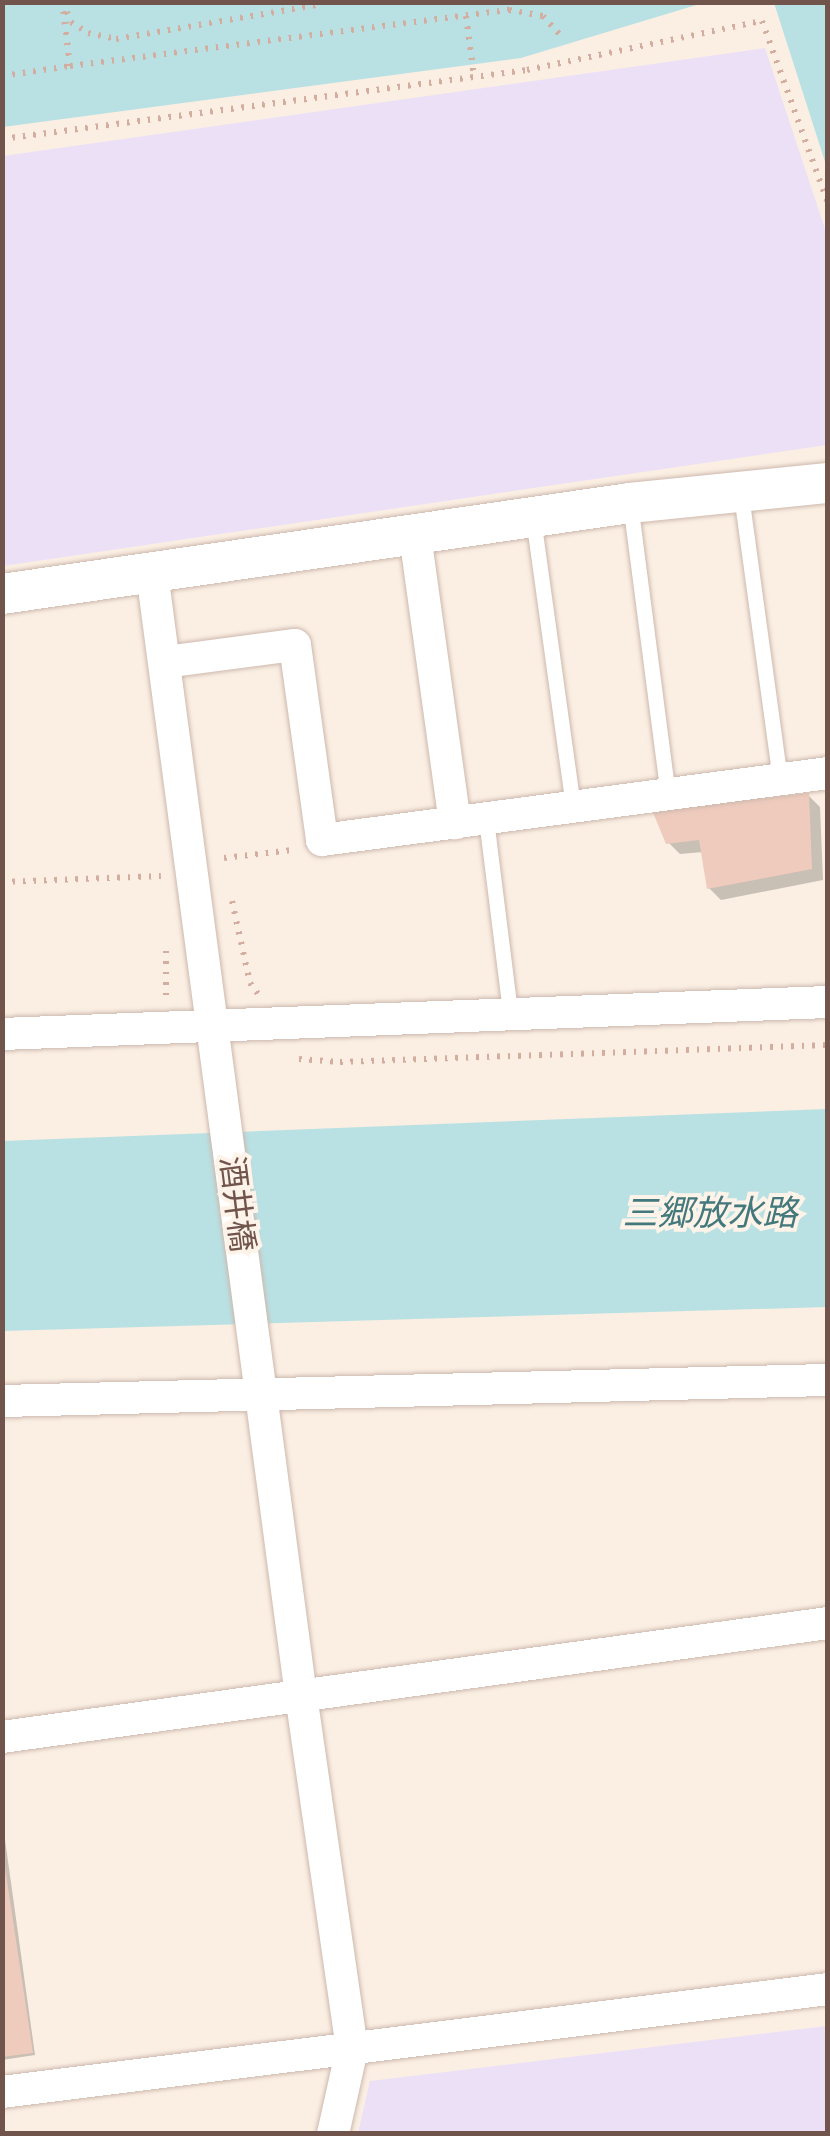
<!DOCTYPE html>
<meta charset="utf-8">
<style>
body{margin:0}
#map{position:relative;width:830px;height:2136px;overflow:hidden;background:#fbefe3;font-family:"Asap Condensed","Noto Sans JP",sans-serif}
div>[style]{position:absolute}
.education>*{inset:0;background:#ece0f7}
.water>*{inset:0;background:#b9e1e3}
.shadow>*{inset:0;background:#0003}
.building>*{inset:0;background:#eecbbd}
.path>*{height:6px;margin-top:-3px;transform-origin:0;background:repeating-linear-gradient(90deg,#d3aea0 0 2.5px,transparent 0 10.5px)}
.roads{filter:drop-shadow(0 0 2px #cdb8ae) drop-shadow(0 0 2px #cdb8ae)}
.service>*{height:15px;margin:-7.5px;padding:0 7.5px;transform-origin:7.5px;border-radius:7.5px;background:#fff}
.minor>*{height:32px;margin:-16px;padding:0 16px;transform-origin:16px;border-radius:16px;background:#fff}
.tertiary>*{height:40px;margin:-20px;padding:0 20px;transform-origin:20px;border-radius:20px;background:#fff}
span{translate:-50% -50%;white-space:nowrap;text-align:center;line-height:1.15;-webkit-text-stroke:8px #fef3e9;paint-order:stroke}
.street-label{font-size:32px;color:#71544b}
.water-label{font-size:35px;color:#43797c;font-style:italic}
.frame{position:absolute;inset:0;border:5px solid #71544b;pointer-events:none}
</style>
<div id="map">
<div class="education">
<i style="clip-path:polygon(765px 48px,827px 235px,827px 445px,3px 566px,3px 156px)"></i>
<i style="clip-path:polygon(827px 2026px,827px 2133px,358px 2133px,370px 2081px)"></i>
</div>
<div class="water">
<i style="clip-path:polygon(2px 3px,3px 2px,703px 3px,521px 58px,3px 127px)"></i>
<i style="clip-path:polygon(774px 3px,827px 3px,827px 168px,819px 143px)"></i>
<i style="clip-path:polygon(827px 1109px,827px 1307px,3px 1331px,2px 1141px)"></i>
</div>
<div class="shadow">
<i style="clip-path:polygon(808px 795px,820px 807px,823px 880px,721px 900px,709px 888px,703px 852px,680px 854px,668px 842px)"></i>
<i style="clip-path:polygon(2px 1818px,35px 2055px,2px 2060px)"></i>
</div>
<div class="building">
<i style="clip-path:polygon(809px 793px,812px 869px,707px 889px,699px 840px,666px 844px,652px 810px)"></i>
<i style="clip-path:polygon(2px 1848px,33px 2053px,2px 2057px)"></i>
</div>
<div class="path">
<i style="left:63px;top:2px;width:22px;rotate:68deg"></i>
<i style="left:71px;top:22px;width:20px;rotate:33deg"></i>
<i style="left:88px;top:33px;width:29px;rotate:12deg"></i>
<i style="left:116px;top:39px;width:209px;rotate:-9.6deg"></i>
<i style="left:466px;top:16px;width:62px;rotate:82.5deg"></i>
<i style="left:70px;top:66px;width:443px;rotate:-7.3deg"></i>
<i style="left:509px;top:10px;width:35px;rotate:10deg"></i>
<i style="left:543px;top:16px;width:28px;rotate:48deg"></i>
<i style="left:2px;top:76px;width:69px;rotate:-8.4deg"></i>
<i style="left:70px;top:66px;width:57px;rotate:-97deg"></i>
<i style="left:2px;top:139px;width:530px;rotate:-7.49deg"></i>
<i style="left:527px;top:70px;width:240px;rotate:-11.8deg"></i>
<i style="left:762px;top:21px;width:194px;rotate:70.1deg"></i>
<i style="left:224px;top:858px;width:69px;rotate:-6.6deg"></i>
<i style="left:2px;top:882px;width:159px;rotate:-2.2deg"></i>
<i style="left:232px;top:901px;width:84px;rotate:77.6deg"></i>
<i style="left:250px;top:983px;width:14px;rotate:54deg"></i>
<i style="left:166px;top:951px;width:47px;rotate:90deg"></i>
<i style="left:299px;top:1059px;width:41px;rotate:4.2deg"></i>
<i style="left:340px;top:1062px;width:488px;rotate:-2deg"></i>
</div>
<div class="roads">
<div class="service">
<i style="left:741px;top:495px;width:287px;rotate:82.2deg"></i>
<i style="left:630px;top:503px;width:293px;rotate:82.6deg"></i>
<i style="left:533px;top:518px;width:292px;rotate:82.1deg"></i>
<i style="left:486px;top:819px;width:195px;rotate:82.9deg"></i>
</div>
<div class="minor">
<i style="left:415px;top:535px;width:291px;rotate:82.1deg"></i>
<i style="left:152px;top:573px;width:1132px;rotate:82.44deg"></i>
<i style="left:301px;top:1695px;width:358px;rotate:81.8deg"></i>
<i style="left:352px;top:2049px;width:87px;rotate:102.6deg"></i>
<i style="left:165px;top:662px;width:131px;rotate:-7.5deg"></i>
<i style="left:295px;top:645px;width:197px;rotate:82.1deg"></i>
<i style="left:322px;top:840px;width:510px;rotate:-7.54deg"></i>
<i style="left:2px;top:1034px;width:827px;rotate:-2.22deg"></i>
<i style="left:2px;top:1401px;width:826px;rotate:-1.46deg"></i>
<i style="left:2px;top:1737px;width:834px;rotate:-7.86deg"></i>
<i style="left:2px;top:2092px;width:832px;rotate:-7.11deg"></i>
</div>
<div class="tertiary">
<i style="left:2px;top:594px;width:635px;rotate:-8.25deg"></i>
<i style="left:630px;top:503px;width:199px;rotate:-5.8deg"></i>
</div>
</div>
<div class="street-label">
<span style="left:237px;top:1204px;rotate:83deg">酒井橋</span>
</div>
<div class="water-label">
<span style="left:710px;top:1212px">三郷放水路</span>
</div>
<div class="frame"></div>
</div>
